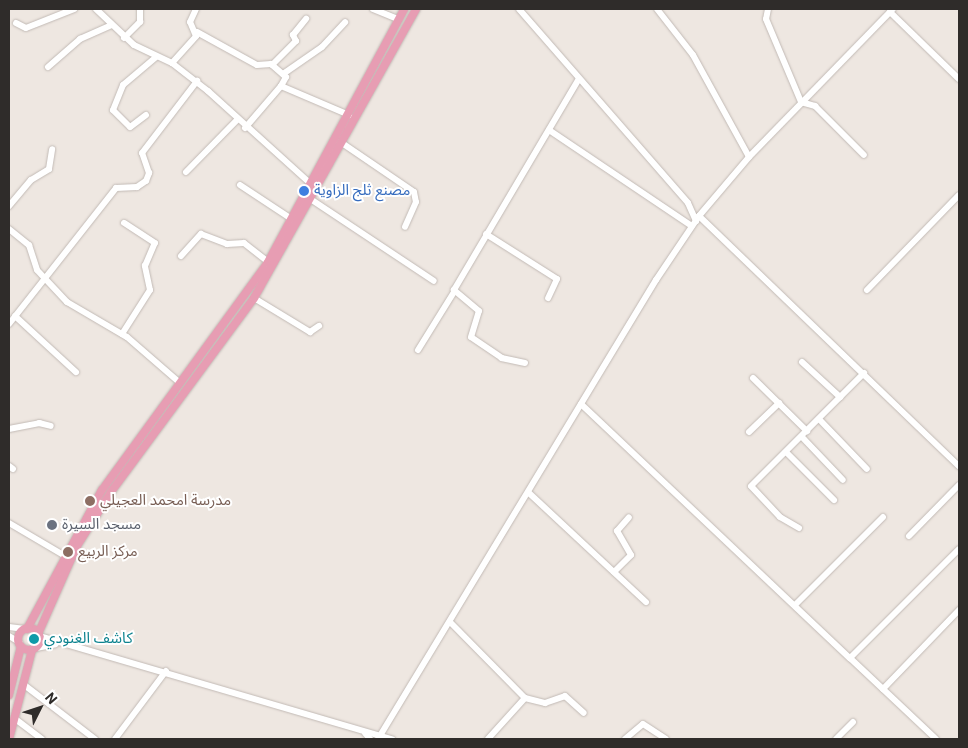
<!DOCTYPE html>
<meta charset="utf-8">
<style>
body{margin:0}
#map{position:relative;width:968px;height:748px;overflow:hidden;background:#eee7e1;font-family:Roboto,"Noto Sans Arabic",sans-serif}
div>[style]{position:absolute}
.roads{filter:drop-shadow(0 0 1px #c2bab5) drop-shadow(0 0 1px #c2bab5)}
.minor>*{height:6px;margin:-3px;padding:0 3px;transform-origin:3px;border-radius:3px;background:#fff}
.major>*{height:8px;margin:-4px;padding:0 4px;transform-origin:4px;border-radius:4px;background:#e79db3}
.major>.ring{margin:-4px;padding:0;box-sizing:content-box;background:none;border:8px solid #e79db3;border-radius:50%}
.dots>*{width:14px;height:14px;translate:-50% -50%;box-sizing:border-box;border:2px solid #fff;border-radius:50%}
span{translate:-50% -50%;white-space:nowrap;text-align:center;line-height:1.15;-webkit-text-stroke:4px #fff;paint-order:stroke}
.shop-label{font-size:15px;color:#366cbe}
.left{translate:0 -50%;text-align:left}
.education-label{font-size:15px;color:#785e54}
.worship-label{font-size:15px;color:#5b616d}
.culture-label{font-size:15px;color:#0d838f}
.frame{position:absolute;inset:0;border:10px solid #2f2c2a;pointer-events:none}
.north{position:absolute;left:15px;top:683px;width:50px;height:50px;-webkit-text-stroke:4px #fff;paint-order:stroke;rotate:49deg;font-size:14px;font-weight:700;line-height:20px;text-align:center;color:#2f2c2a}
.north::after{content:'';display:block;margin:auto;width:18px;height:22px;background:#2f2c2a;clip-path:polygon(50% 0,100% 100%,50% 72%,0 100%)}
</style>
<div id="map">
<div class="roads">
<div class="minor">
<i style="left:96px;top:9px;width:52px;rotate:43.5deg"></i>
<i style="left:134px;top:45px;width:42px;rotate:25.3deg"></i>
<i style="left:172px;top:63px;width:46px;rotate:37.9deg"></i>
<i style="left:208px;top:91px;width:140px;rotate:42.1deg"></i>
<i style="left:373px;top:9px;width:27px;rotate:22deg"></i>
<i style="left:519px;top:9px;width:257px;rotate:48.9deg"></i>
<i style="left:688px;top:203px;width:20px;rotate:66deg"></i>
<i style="left:657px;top:9px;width:58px;rotate:52deg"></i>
<i style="left:693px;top:55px;width:116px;rotate:61.2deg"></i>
<i style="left:768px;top:9px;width:10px;rotate:101deg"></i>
<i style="left:766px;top:19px;width:90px;rotate:67.1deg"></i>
<i style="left:801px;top:102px;width:15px;rotate:16deg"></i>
<i style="left:815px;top:106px;width:69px;rotate:45deg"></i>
<i style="left:890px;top:12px;width:96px;rotate:44.2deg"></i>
<i style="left:16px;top:23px;width:11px;rotate:27deg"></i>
<i style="left:26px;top:28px;width:52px;rotate:-21.6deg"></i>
<i style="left:197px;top:32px;width:68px;rotate:28.8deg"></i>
<i style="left:257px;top:65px;width:14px;rotate:-4deg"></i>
<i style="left:271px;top:64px;width:20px;rotate:41deg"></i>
<i style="left:286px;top:77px;width:10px;rotate:119deg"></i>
<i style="left:124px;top:38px;width:23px;rotate:-45deg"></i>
<i style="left:140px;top:22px;width:13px;rotate:-90deg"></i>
<i style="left:172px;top:63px;width:36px;rotate:-48deg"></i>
<i style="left:196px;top:36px;width:15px;rotate:-113deg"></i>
<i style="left:190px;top:22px;width:14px;rotate:-65deg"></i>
<i style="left:272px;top:65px;width:34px;rotate:-45deg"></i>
<i style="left:296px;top:41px;width:7px;rotate:-117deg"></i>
<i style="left:293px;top:35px;width:21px;rotate:-51deg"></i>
<i style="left:48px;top:67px;width:43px;rotate:-41.2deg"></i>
<i style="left:80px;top:39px;width:34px;rotate:-24deg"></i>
<i style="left:283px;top:74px;width:47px;rotate:-34.7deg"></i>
<i style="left:322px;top:47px;width:34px;rotate:-47deg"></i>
<i style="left:146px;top:115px;width:20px;rotate:143deg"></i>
<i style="left:130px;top:127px;width:24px;rotate:-135deg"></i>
<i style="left:113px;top:110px;width:27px;rotate:-68deg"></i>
<i style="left:123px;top:85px;width:43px;rotate:-40.3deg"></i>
<i style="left:245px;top:128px;width:55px;rotate:-49.4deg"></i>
<i style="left:281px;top:86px;width:74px;rotate:23.1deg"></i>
<i style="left:549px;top:130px;width:172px;rotate:33.9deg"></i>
<i style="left:342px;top:143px;width:87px;rotate:34.2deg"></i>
<i style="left:414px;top:192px;width:10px;rotate:79deg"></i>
<i style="left:416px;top:202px;width:27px;rotate:114deg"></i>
<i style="left:186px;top:172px;width:73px;rotate:-45.6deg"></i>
<i style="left:240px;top:185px;width:64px;rotate:33.4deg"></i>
<i style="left:312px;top:200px;width:146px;rotate:33.6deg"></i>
<i style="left:9px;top:206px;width:34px;rotate:-50deg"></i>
<i style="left:31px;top:180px;width:21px;rotate:-31deg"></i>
<i style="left:49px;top:169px;width:20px;rotate:-81deg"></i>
<i style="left:699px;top:216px;width:361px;rotate:43.9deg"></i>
<i style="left:9px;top:229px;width:26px;rotate:39deg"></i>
<i style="left:29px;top:245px;width:26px;rotate:72deg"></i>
<i style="left:37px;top:270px;width:44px;rotate:46.8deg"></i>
<i style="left:67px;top:302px;width:69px;rotate:30.3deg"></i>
<i style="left:127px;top:337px;width:69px;rotate:40.9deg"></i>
<i style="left:486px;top:234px;width:84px;rotate:32.4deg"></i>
<i style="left:557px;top:279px;width:21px;rotate:115deg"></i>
<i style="left:181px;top:256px;width:30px;rotate:-48deg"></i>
<i style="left:201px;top:234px;width:28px;rotate:21deg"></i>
<i style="left:227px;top:244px;width:17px;rotate:-3deg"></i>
<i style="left:244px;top:243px;width:31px;rotate:38deg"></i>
<i style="left:867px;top:290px;width:132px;rotate:-45.9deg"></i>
<i style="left:254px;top:298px;width:66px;rotate:31.3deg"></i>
<i style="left:310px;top:332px;width:11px;rotate:-34deg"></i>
<i style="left:15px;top:316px;width:83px;rotate:42.6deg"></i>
<i style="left:9px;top:324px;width:173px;rotate:-51.8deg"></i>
<i style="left:116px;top:188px;width:21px;rotate:-3deg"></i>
<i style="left:137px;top:187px;width:11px;rotate:-34deg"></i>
<i style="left:146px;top:181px;width:9px;rotate:-69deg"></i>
<i style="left:149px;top:173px;width:21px;rotate:-109deg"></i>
<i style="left:142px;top:153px;width:91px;rotate:-52.6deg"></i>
<i style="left:122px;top:334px;width:52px;rotate:-57.5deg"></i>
<i style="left:150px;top:290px;width:25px;rotate:-102deg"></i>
<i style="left:145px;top:266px;width:25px;rotate:-67deg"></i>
<i style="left:155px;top:243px;width:37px;rotate:-147deg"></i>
<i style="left:418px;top:350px;width:68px;rotate:-58.2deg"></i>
<i style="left:802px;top:362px;width:52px;rotate:42.6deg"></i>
<i style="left:525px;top:363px;width:24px;rotate:-168deg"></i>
<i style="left:502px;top:358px;width:37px;rotate:-146deg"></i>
<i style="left:471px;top:337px;width:27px;rotate:-73deg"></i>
<i style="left:479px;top:311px;width:33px;rotate:-140deg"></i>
<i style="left:454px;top:290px;width:245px;rotate:-59.4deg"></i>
<i style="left:753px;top:378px;width:76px;rotate:44.5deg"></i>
<i style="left:581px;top:404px;width:370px;rotate:43.4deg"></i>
<i style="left:850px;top:658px;width:154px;rotate:-45deg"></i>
<i style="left:819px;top:419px;width:69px;rotate:46.2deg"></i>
<i style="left:9px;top:429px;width:31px;rotate:-11deg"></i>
<i style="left:39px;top:423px;width:12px;rotate:14deg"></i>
<i style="left:749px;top:432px;width:42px;rotate:-44deg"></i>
<i style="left:802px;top:437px;width:59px;rotate:46.4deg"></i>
<i style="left:786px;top:452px;width:68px;rotate:45deg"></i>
<i style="left:9px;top:466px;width:5px;rotate:37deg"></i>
<i style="left:529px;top:493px;width:160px;rotate:43deg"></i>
<i style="left:9px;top:523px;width:71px;rotate:30.5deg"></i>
<i style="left:799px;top:528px;width:22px;rotate:-150deg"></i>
<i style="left:780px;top:517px;width:42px;rotate:-133.1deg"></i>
<i style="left:751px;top:486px;width:160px;rotate:-45deg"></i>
<i style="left:909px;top:536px;width:71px;rotate:-45.6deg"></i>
<i style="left:614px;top:572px;width:24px;rotate:-45deg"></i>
<i style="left:631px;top:555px;width:28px;rotate:-120deg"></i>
<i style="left:617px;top:531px;width:18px;rotate:-49deg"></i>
<i style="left:796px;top:604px;width:123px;rotate:-45deg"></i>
<i style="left:451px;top:623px;width:105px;rotate:45.4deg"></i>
<i style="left:525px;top:698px;width:55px;rotate:132.1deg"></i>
<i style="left:9px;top:627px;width:16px;rotate:7deg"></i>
<i style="left:9px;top:636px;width:12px;rotate:31deg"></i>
<i style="left:39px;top:636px;width:368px;rotate:16.3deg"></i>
<i style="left:36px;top:648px;width:20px;rotate:-11deg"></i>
<i style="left:850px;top:658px;width:118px;rotate:43.3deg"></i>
<i style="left:23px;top:684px;width:91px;rotate:37.4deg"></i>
<i style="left:883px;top:689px;width:110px;rotate:-46.1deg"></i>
<i style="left:525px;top:698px;width:21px;rotate:14deg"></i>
<i style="left:545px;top:703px;width:21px;rotate:-19deg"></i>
<i style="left:565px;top:696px;width:25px;rotate:42deg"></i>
<i style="left:14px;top:718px;width:35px;rotate:37deg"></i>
<i style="left:365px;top:733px;width:8px;rotate:50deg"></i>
<i style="left:115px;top:739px;width:85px;rotate:-53.1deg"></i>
<i style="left:378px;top:739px;width:537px;rotate:-58.8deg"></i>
<i style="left:656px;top:280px;width:77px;rotate:-56.1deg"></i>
<i style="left:699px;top:216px;width:77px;rotate:-49.7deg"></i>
<i style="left:749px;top:157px;width:206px;rotate:-45.8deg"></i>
<i style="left:625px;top:739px;width:23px;rotate:-40deg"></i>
<i style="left:643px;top:724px;width:27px;rotate:33deg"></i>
<i style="left:836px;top:739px;width:24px;rotate:-45deg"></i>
</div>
<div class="major">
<i class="ring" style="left:18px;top:628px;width:14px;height:14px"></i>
<i style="left:27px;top:629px;width:158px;rotate:-61.7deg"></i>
<i style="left:102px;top:490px;width:282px;rotate:-53.9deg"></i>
<i style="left:268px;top:262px;width:287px;rotate:-61.7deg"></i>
<i style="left:38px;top:634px;width:96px;rotate:-66.1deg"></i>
<i style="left:77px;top:546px;width:64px;rotate:-57.8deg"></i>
<i style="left:111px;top:492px;width:241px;rotate:-53.6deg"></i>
<i style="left:254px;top:298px;width:331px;rotate:-60.7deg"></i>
<i style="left:9px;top:695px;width:50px;rotate:-76.2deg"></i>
<i style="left:9px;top:739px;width:92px;rotate:-75.5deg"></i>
</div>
</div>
<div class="dots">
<i style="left:304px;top:191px;background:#3f7fe0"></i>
<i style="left:90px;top:501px;background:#8d6e63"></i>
<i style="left:52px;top:525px;background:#6b7280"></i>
<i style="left:68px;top:552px;background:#8d6e63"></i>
<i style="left:34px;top:639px;background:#0f9aa8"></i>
</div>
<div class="shop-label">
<span class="left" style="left:314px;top:191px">مصنع ثلج الزاوية</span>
</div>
<div class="education-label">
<span class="left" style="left:100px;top:501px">مدرسة امحمد العجيلي</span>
<span class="left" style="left:78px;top:552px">مركز الربيع</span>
</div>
<div class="worship-label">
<span class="left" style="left:62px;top:525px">مسجد السيرة</span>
</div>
<div class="culture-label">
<span class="left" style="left:44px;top:639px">كاشف الغنودي</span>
</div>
<div class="frame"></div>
<div class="north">N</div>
</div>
